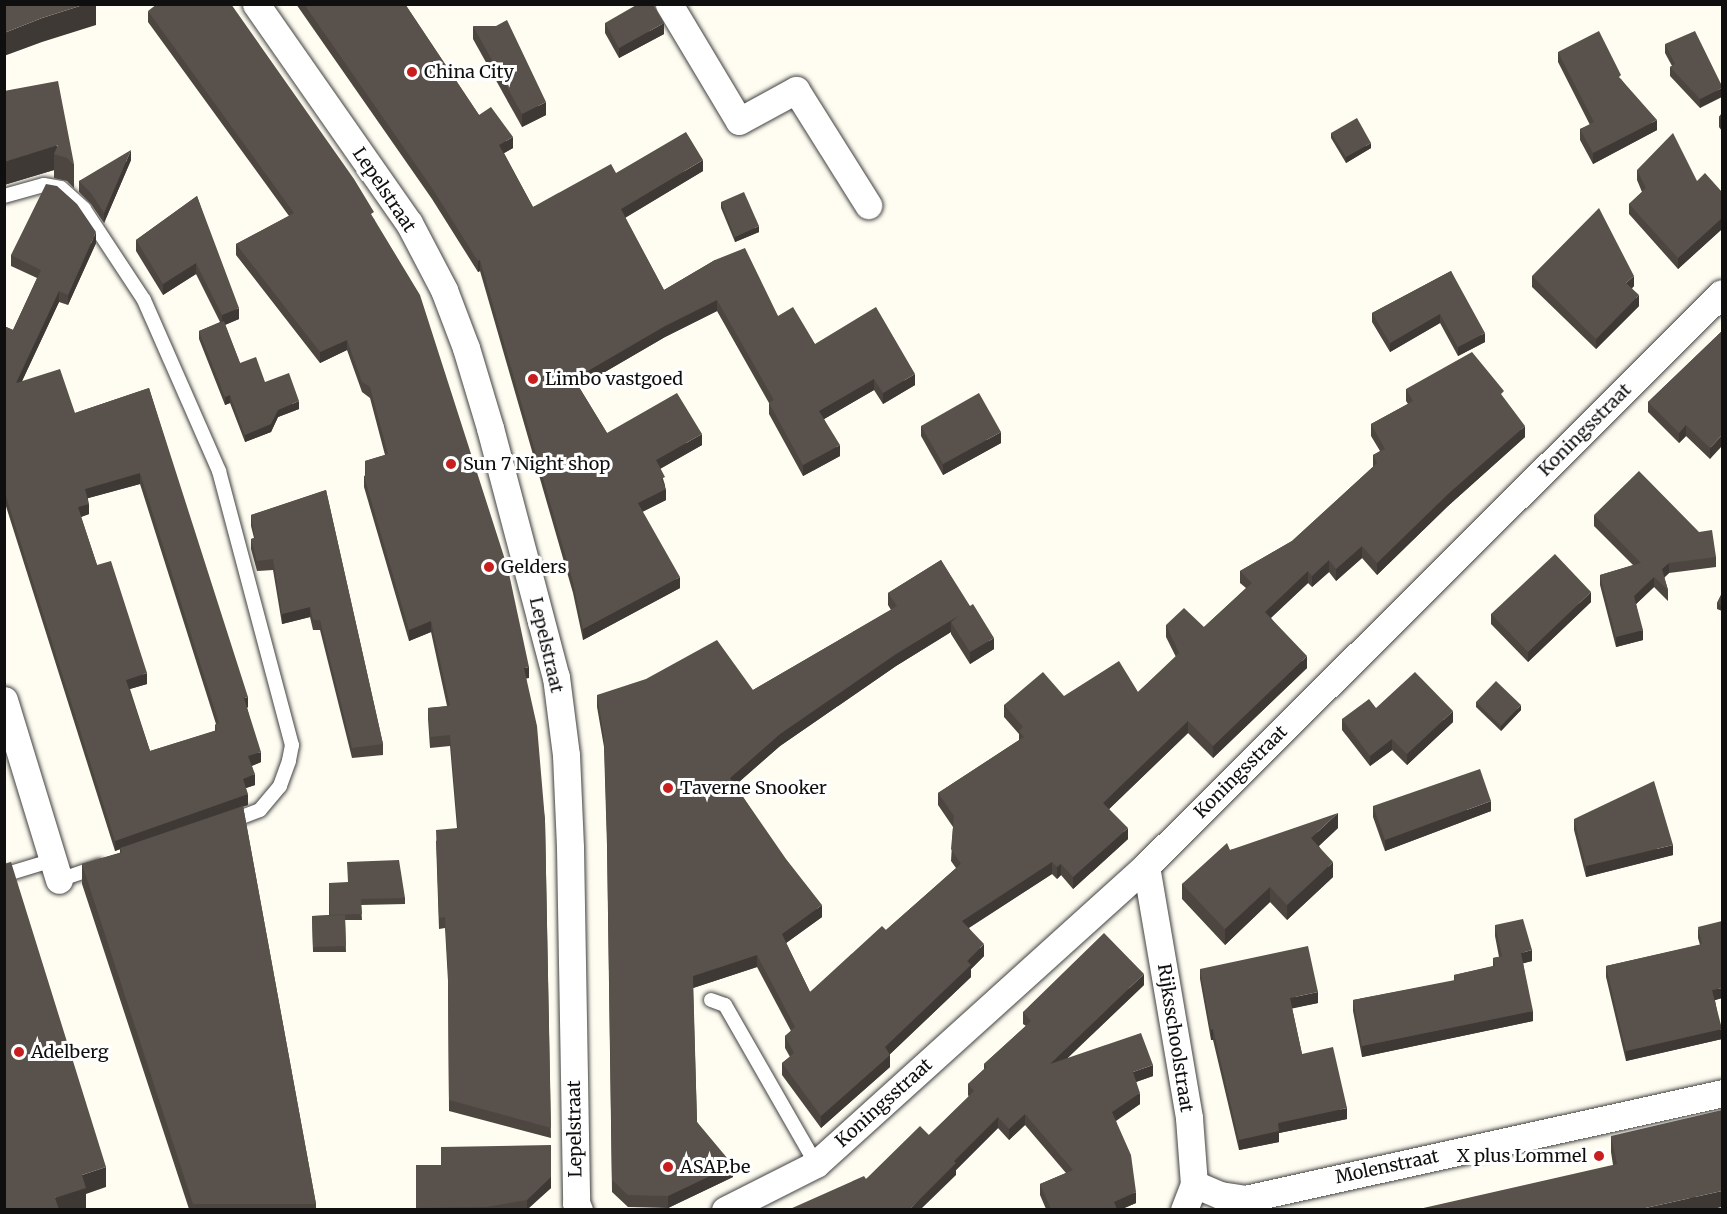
<!DOCTYPE html>
<style>
body{margin:0}
#map{position:relative;width:1727px;height:1214px;overflow:hidden;background:#fffdf1;font-family:Merriweather,serif}
div>[style]{position:absolute}
.roads{filter:drop-shadow(0 0 2px #424242) drop-shadow(0 0 2px #424242)}
.service>*{height:14px;margin:-7px;padding:0 7px;transform-origin:7px;border-radius:7px;background:#fff}
.minor>*{height:27px;margin:-13.5px;padding:0 13.5px;transform-origin:13.5px;border-radius:13.5px;background:#fff}
.wall>*{inset:0;background:#4d4640}
.shaded-wall>*{inset:0;background:#3e3934}
.building>*{inset:0;background:#59514b}
.dots>*{width:16px;height:16px;translate:-50% -50%;box-sizing:border-box;border:3px solid #fff;border-radius:50%}
span{translate:-50% -50%;white-space:nowrap;text-align:center;line-height:1.15;-webkit-text-stroke:6px #fff;paint-order:stroke}
.poi-label{font-size:18px;color:#0f0f0f}
.left{translate:0 -50%;text-align:left}
.right{translate:-100% -50%;text-align:right}
.street-label{font-size:18px;color:#0f0f0f}
.frame{position:absolute;inset:0;border:6px solid #0f0f0f;pointer-events:none}
</style>
<div id="map">
<div class="roads">
<div class="service">
<i style="left:4px;top:196px;width:41px;rotate:-15.4deg"></i>
<i style="left:44px;top:185px;width:17px;rotate:10deg"></i>
<i style="left:61px;top:188px;width:31px;rotate:42deg"></i>
<i style="left:84px;top:209px;width:109px;rotate:56.6deg"></i>
<i style="left:144px;top:300px;width:187px;rotate:66.3deg"></i>
<i style="left:219px;top:471px;width:284px;rotate:75.1deg"></i>
<i style="left:292px;top:745px;width:16px;rotate:101deg"></i>
<i style="left:289px;top:761px;width:27px;rotate:110deg"></i>
<i style="left:280px;top:786px;width:31px;rotate:130deg"></i>
<i style="left:260px;top:810px;width:33px;rotate:159deg"></i>
<i style="left:4px;top:875px;width:51px;rotate:-17deg"></i>
<i style="left:59px;top:880px;width:43px;rotate:-18.9deg"></i>
<i style="left:711px;top:1000px;width:15px;rotate:20deg"></i>
<i style="left:725px;top:1005px;width:183px;rotate:60.2deg"></i>
</div>
<div class="minor">
<i style="left:256px;top:4px;width:267px;rotate:55.1deg"></i>
<i style="left:409px;top:223px;width:76px;rotate:62.4deg"></i>
<i style="left:444px;top:290px;width:62px;rotate:69.2deg"></i>
<i style="left:466px;top:348px;width:84px;rotate:73.3deg"></i>
<i style="left:490px;top:428px;width:258px;rotate:75.2deg"></i>
<i style="left:556px;top:677px;width:79px;rotate:82.7deg"></i>
<i style="left:566px;top:755px;width:93px;rotate:87.5deg"></i>
<i style="left:570px;top:848px;width:355px;rotate:89deg"></i>
<i style="left:576px;top:1203px;width:8px;rotate:67deg"></i>
<i style="left:669px;top:4px;width:136px;rotate:59.1deg"></i>
<i style="left:739px;top:121px;width:65px;rotate:-28.5deg"></i>
<i style="left:796px;top:90px;width:136px;rotate:57.9deg"></i>
<i style="left:4px;top:700px;width:188px;rotate:73deg"></i>
<i style="left:1146px;top:866px;width:256px;rotate:80.3deg"></i>
<i style="left:1189px;top:1118px;width:66px;rotate:85.7deg"></i>
<i style="left:1194px;top:1184px;width:28px;rotate:111deg"></i>
<i style="left:1194px;top:1184px;width:28px;rotate:23deg"></i>
<i style="left:1220px;top:1195px;width:25px;rotate:9deg"></i>
<i style="left:1245px;top:1199px;width:489px;rotate:-12.5deg"></i>
<i style="left:725px;top:1210px;width:102px;rotate:-26.8deg"></i>
<i style="left:816px;top:1164px;width:445px;rotate:-42.1deg"></i>
<i style="left:1146px;top:866px;width:812px;rotate:-44.85deg"></i>
</div>
</div>
<div class="wall">
<i style="clip-path:polygon(296px 4px,405px 4px,479px 115px,513px 148px,504px 153px,533px 207px,616px 173px,703px 171px,625px 218px,664px 290px,715px 260px,778px 316px,815px 344px,915px 385px,883px 404px,874px 390px,824px 419px,840px 456px,803px 476px,769px 414px,769px 403px,717px 311px,665px 337px,579px 387px,607px 433px,702px 445px,660px 469px,665px 485px,666px 500px,642px 512px,680px 588px,583px 640px,573px 593px,480px 271px,478px 272px,432px 199px)"></i>
<i style="clip-path:polygon(148px 11px,374px 219px,529px 678px,526px 678px,545px 820px,551px 1138px,449px 1111px,448px 981px,445px 928px,439px 929px,436px 841px,457px 828px,450px 746px,430px 748px,428px 719px,428px 708px,447px 706px,431px 632px,409px 641px,364px 487px,364px 476px,365px 476px,365px 461px,385px 455px,370px 398px,362px 392px,347px 350px,320px 363px,236px 255px,236px 244px,289px 216px,148px 22px)"></i>
<i style="clip-path:polygon(605px 23px,664px 34px,619px 58px,605px 33px)"></i>
<i style="clip-path:polygon(473px 26px,546px 115px,522px 127px,473px 39px)"></i>
<i style="clip-path:polygon(1665px 44px,1722px 86px,1700px 108px,1670px 76px,1670px 67px,1672px 66px,1665px 53px)"></i>
<i style="clip-path:polygon(1558px 52px,1621px 79px,1657px 130px,1593px 164px,1580px 140px,1580px 129px,1590px 125px,1558px 62px)"></i>
<i style="clip-path:polygon(4px 91px,74px 164px,74px 188px,67px 181px,54px 178px,54px 170px,4px 185px)"></i>
<i style="clip-path:polygon(1722px 113px,1722px 131px,1719px 127px,1719px 117px)"></i>
<i style="clip-path:polygon(1331px 133px,1371px 148px,1346px 163px,1331px 138px)"></i>
<i style="clip-path:polygon(131px 160px,104px 223px,91px 204px,79px 192px,79px 181px)"></i>
<i style="clip-path:polygon(1637px 170px,1697px 181px,1722px 192px,1722px 229px,1678px 269px,1629px 214px,1629px 204px,1642px 192px,1637px 180px)"></i>
<i style="clip-path:polygon(197px 196px,239px 319px,225px 325px,240px 363px,299px 409px,278px 417px,271px 432px,245px 442px,230px 403px,225px 405px,199px 339px,199px 331px,220px 322px,196px 274px,163px 295px,136px 251px,136px 240px)"></i>
<i style="clip-path:polygon(721px 202px,759px 232px,735px 242px,721px 208px)"></i>
<i style="clip-path:polygon(evenodd,96px 243px,68px 305px,59px 302px,22px 381px,75px 413px,149px 388px,248px 707px,247px 708px,261px 762px,252px 766px,255px 785px,246px 788px,248px 805px,243px 806px,316px 1204px,316px 1209px,189px 1209px,82px 884px,82px 864px,120px 853px,120px 849px,115px 851px,4px 500px,4px 326px,13px 330px,37px 278px,11px 266px,11px 255px,96px 243px,140px 484px,216px 724px,215px 725px,215px 731px,150px 751px,130px 689px,147px 684px,97px 565px,81px 517px,89px 514px,88px 498px,140px 484px)"></i>
<i style="clip-path:polygon(1451px 271px,1485px 342px,1458px 356px,1440px 323px,1390px 352px,1372px 322px,1372px 313px)"></i>
<i style="clip-path:polygon(1532px 276px,1634px 286px,1632px 288px,1639px 306px,1596px 349px,1532px 287px)"></i>
<i style="clip-path:polygon(1722px 331px,1710px 459px,1686px 436px,1679px 443px,1648px 412px,1648px 402px)"></i>
<i style="clip-path:polygon(1406px 389px,1504px 399px,1525px 437px,1448px 506px,1377px 575px,1362px 558px,1336px 581px,1329px 572px,1312px 587px,1308px 583px,1271px 618px,1307px 668px,1213px 758px,1188px 733px,1109px 809px,1128px 839px,1073px 889px,1061px 875px,1057px 879px,1052px 874px,969px 928px,984px 956px,971px 969px,971px 977px,890px 1054px,890px 1067px,821px 1128px,782px 1075px,782px 1063px,790px 1057px,785px 1048px,785px 1036px,791px 1031px,757px 967px,693px 988px,697px 1122px,733px 1177px,668px 1208px,628px 1207px,612px 1192px,607px 846px,604px 747px,597px 707px,597px 695px,753px 690px,891px 610px,888px 605px,888px 593px,941px 560px,994px 649px,970px 664px,951px 634px,951px 632px,896px 666px,780px 746px,735px 785px,822px 917px,786px 943px,810px 992px,886px 930px,956px 868px,951px 861px,953px 827px,938px 805px,938px 793px,1019px 740px,1019px 734px,1004px 717px,1004px 705px,1064px 696px,1138px 692px,1176px 657px,1166px 637px,1166px 625px,1204px 627px,1246px 588px,1240px 583px,1240px 571px,1292px 541px,1373px 467px,1373px 455px,1380px 451px,1371px 436px,1371px 424px,1408px 404px,1406px 401px)"></i>
<i style="clip-path:polygon(921px 426px,1001px 443px,943px 475px,921px 436px)"></i>
<i style="clip-path:polygon(326px 490px,383px 744px,383px 755px,352px 758px,320px 630px,313px 630px,310px 617px,282px 624px,273px 570px,257px 571px,251px 549px,251px 539px,254px 538px,251px 526px,251px 515px)"></i>
<i style="clip-path:polygon(1594px 515px,1716px 557px,1716px 567px,1669px 573px,1664px 577px,1668px 590px,1668px 601px,1654px 587px,1636px 604px,1643px 640px,1616px 647px,1600px 585px,1600px 575px,1633px 565px,1594px 526px)"></i>
<i style="clip-path:polygon(1722px 593px,1722px 611px,1717px 609px,1717px 603px)"></i>
<i style="clip-path:polygon(1591px 602px,1528px 662px,1491px 624px,1491px 614px)"></i>
<i style="clip-path:polygon(1476px 702px,1521px 710px,1501px 731px,1476px 707px)"></i>
<i style="clip-path:polygon(1376px 708px,1453px 722px,1407px 765px,1392px 750px,1370px 766px,1342px 730px,1342px 719px)"></i>
<i style="clip-path:polygon(1373px 806px,1491px 811px,1385px 851px,1373px 817px)"></i>
<i style="clip-path:polygon(1574px 819px,1673px 855px,1586px 877px,1574px 830px)"></i>
<i style="clip-path:polygon(1338px 828px,1319px 846px,1333px 877px,1287px 920px,1270px 902px,1225px 945px,1182px 899px,1182px 884px,1230px 850px)"></i>
<i style="clip-path:polygon(329px 883px,405px 898px,405px 904px,361px 905px,362px 920px,345px 920px,346px 952px,313px 952px,312px 916px,329px 915px)"></i>
<i style="clip-path:polygon(1495px 925px,1532px 961px,1523px 963px,1533px 1021px,1362px 1057px,1353px 1011px,1353px 1000px,1454px 981px,1454px 975px,1493px 966px,1493px 958px,1499px 957px,1495px 936px)"></i>
<i style="clip-path:polygon(1698px 927px,1722px 998px,1715px 1000px,1722px 1039px,1626px 1061px,1606px 977px,1606px 966px,1700px 945px,1698px 938px)"></i>
<i style="clip-path:polygon(1200px 969px,1318px 1003px,1292px 1008px,1302px 1054px,1347px 1119px,1279px 1133px,1279px 1142px,1239px 1150px,1213px 1040px,1211px 1040px,1200px 979px)"></i>
<i style="clip-path:polygon(1144px 985px,1067px 1058px,1153px 1076px,1136px 1082px,1140px 1104px,1116px 1121px,1136px 1203px,1122px 1209px,1046px 1209px,1040px 1195px,1040px 1184px,1066px 1173px,1025px 1125px,1009px 1140px,998px 1128px,956px 1170px,956px 1175px,866px 1179px,929px 1135px,969px 1097px,968px 1095px,968px 1084px,984px 1069px,984px 1064px,1026px 1026px,1023px 1024px,1023px 1012px)"></i>
<i style="clip-path:polygon(1611px 1136px,1713px 1209px,1613px 1165px,1611px 1152px)"></i>
<i style="clip-path:polygon(416px 1165px,551px 1188px,528px 1209px,416px 1209px)"></i>
</div>
<div class="shaded-wall">
<i style="clip-path:polygon(86px 4px,96px 4px,96px 25px,42px 42px,4px 56px,4px 33px,42px 18px)"></i>
<i style="clip-path:polygon(664px 23px,664px 34px,619px 58px,619px 48px)"></i>
<i style="clip-path:polygon(1722px 88px,1722px 97px,1700px 108px,1700px 99px)"></i>
<i style="clip-path:polygon(546px 102px,546px 115px,522px 127px,522px 114px)"></i>
<i style="clip-path:polygon(1657px 120px,1657px 130px,1593px 164px,1593px 153px)"></i>
<i style="clip-path:polygon(513px 137px,513px 148px,499px 156px,499px 145px)"></i>
<i style="clip-path:polygon(1371px 143px,1371px 148px,1346px 163px,1346px 157px)"></i>
<i style="clip-path:polygon(58px 145px,54px 154px,54px 170px,4px 185px,4px 162px)"></i>
<i style="clip-path:polygon(131px 150px,131px 160px,104px 223px,104px 213px)"></i>
<i style="clip-path:polygon(703px 160px,703px 171px,621px 220px,621px 209px)"></i>
<i style="clip-path:polygon(1722px 218px,1722px 229px,1678px 269px,1678px 258px)"></i>
<i style="clip-path:polygon(759px 226px,759px 232px,735px 242px,735px 237px)"></i>
<i style="clip-path:polygon(96px 232px,96px 243px,68px 305px,68px 295px)"></i>
<i style="clip-path:polygon(480px 260px,480px 271px,478px 272px,478px 261px)"></i>
<i style="clip-path:polygon(196px 263px,196px 274px,163px 295px,163px 284px)"></i>
<i style="clip-path:polygon(1634px 276px,1634px 286px,1626px 294px,1626px 283px)"></i>
<i style="clip-path:polygon(59px 291px,59px 302px,16px 394px,16px 383px)"></i>
<i style="clip-path:polygon(1639px 295px,1639px 306px,1596px 349px,1596px 339px)"></i>
<i style="clip-path:polygon(717px 300px,717px 311px,665px 337px,574px 390px,574px 379px,665px 326px)"></i>
<i style="clip-path:polygon(239px 308px,239px 319px,222px 326px,222px 315px)"></i>
<i style="clip-path:polygon(1440px 314px,1440px 323px,1390px 352px,1390px 343px)"></i>
<i style="clip-path:polygon(1485px 333px,1485px 342px,1458px 356px,1458px 347px)"></i>
<i style="clip-path:polygon(347px 340px,347px 350px,320px 363px,320px 352px)"></i>
<i style="clip-path:polygon(915px 374px,915px 385px,883px 404px,883px 393px)"></i>
<i style="clip-path:polygon(874px 379px,874px 390px,819px 422px,819px 411px)"></i>
<i style="clip-path:polygon(230px 395px,230px 403px,225px 405px,225px 397px)"></i>
<i style="clip-path:polygon(299px 401px,299px 409px,278px 417px,271px 432px,245px 442px,245px 435px,278px 410px)"></i>
<i style="clip-path:polygon(1686px 425px,1686px 436px,1679px 443px,1679px 433px)"></i>
<i style="clip-path:polygon(1525px 426px,1525px 437px,1448px 506px,1377px 575px,1377px 563px,1448px 494px)"></i>
<i style="clip-path:polygon(1001px 432px,1001px 443px,943px 475px,943px 464px)"></i>
<i style="clip-path:polygon(702px 434px,702px 445px,656px 471px,656px 460px)"></i>
<i style="clip-path:polygon(1722px 435px,1722px 446px,1710px 459px,1710px 448px)"></i>
<i style="clip-path:polygon(840px 445px,840px 456px,803px 476px,803px 465px)"></i>
<i style="clip-path:polygon(140px 473px,140px 484px,85px 499px,85px 489px)"></i>
<i style="clip-path:polygon(666px 489px,666px 500px,638px 514px,638px 503px)"></i>
<i style="clip-path:polygon(89px 504px,89px 514px,78px 518px,78px 507px)"></i>
<i style="clip-path:polygon(1362px 546px,1362px 558px,1336px 581px,1336px 569px)"></i>
<i style="clip-path:polygon(1329px 560px,1329px 572px,1312px 587px,1312px 576px)"></i>
<i style="clip-path:polygon(1669px 563px,1669px 573px,1662px 580px,1662px 569px)"></i>
<i style="clip-path:polygon(1308px 571px,1308px 583px,1265px 623px,1265px 612px)"></i>
<i style="clip-path:polygon(680px 577px,680px 588px,583px 640px,583px 629px)"></i>
<i style="clip-path:polygon(1654px 577px,1654px 587px,1634px 606px,1634px 596px)"></i>
<i style="clip-path:polygon(1591px 592px,1591px 602px,1528px 662px,1528px 652px)"></i>
<i style="clip-path:polygon(310px 607px,310px 617px,282px 624px,282px 614px)"></i>
<i style="clip-path:polygon(960px 615px,951px 622px,951px 632px,896px 666px,780px 746px,730px 790px,730px 778px,780px 734px,896px 654px)"></i>
<i style="clip-path:polygon(431px 621px,431px 632px,409px 641px,409px 630px)"></i>
<i style="clip-path:polygon(1643px 630px,1643px 640px,1616px 647px,1616px 637px)"></i>
<i style="clip-path:polygon(994px 638px,994px 649px,970px 664px,970px 652px)"></i>
<i style="clip-path:polygon(1307px 656px,1307px 668px,1213px 758px,1213px 746px)"></i>
<i style="clip-path:polygon(529px 667px,529px 678px,524px 679px,524px 668px)"></i>
<i style="clip-path:polygon(147px 673px,147px 684px,126px 690px,126px 680px)"></i>
<i style="clip-path:polygon(248px 697px,248px 707px,244px 709px,244px 698px)"></i>
<i style="clip-path:polygon(1521px 705px,1521px 710px,1501px 731px,1501px 726px)"></i>
<i style="clip-path:polygon(1453px 711px,1453px 722px,1407px 765px,1407px 754px)"></i>
<i style="clip-path:polygon(1188px 721px,1188px 733px,1103px 815px,1103px 803px)"></i>
<i style="clip-path:polygon(1392px 739px,1392px 750px,1370px 766px,1370px 756px)"></i>
<i style="clip-path:polygon(261px 752px,261px 762px,248px 767px,248px 756px)"></i>
<i style="clip-path:polygon(255px 774px,255px 785px,243px 789px,243px 779px)"></i>
<i style="clip-path:polygon(248px 794px,248px 805px,115px 851px,115px 841px)"></i>
<i style="clip-path:polygon(1491px 801px,1491px 811px,1385px 851px,1385px 840px)"></i>
<i style="clip-path:polygon(1338px 813px,1338px 828px,1311px 853px,1311px 838px)"></i>
<i style="clip-path:polygon(1128px 828px,1128px 839px,1073px 889px,1073px 877px)"></i>
<i style="clip-path:polygon(1673px 845px,1673px 855px,1586px 877px,1586px 866px)"></i>
<i style="clip-path:polygon(1052px 862px,1052px 874px,962px 932px,962px 921px)"></i>
<i style="clip-path:polygon(1333px 862px,1333px 877px,1287px 920px,1287px 905px)"></i>
<i style="clip-path:polygon(1061px 864px,1061px 875px,1057px 879px,1057px 867px)"></i>
<i style="clip-path:polygon(1270px 887px,1270px 902px,1225px 945px,1225px 929px)"></i>
<i style="clip-path:polygon(822px 905px,822px 917px,782px 946px,782px 934px)"></i>
<i style="clip-path:polygon(984px 944px,984px 956px,971px 969px,971px 977px,885px 1059px,885px 1047px)"></i>
<i style="clip-path:polygon(1532px 950px,1532px 961px,1521px 964px,1521px 953px)"></i>
<i style="clip-path:polygon(757px 955px,757px 967px,693px 988px,693px 976px)"></i>
<i style="clip-path:polygon(1144px 974px,1144px 985px,1050px 1075px,1050px 1064px)"></i>
<i style="clip-path:polygon(1722px 988px,1722px 998px,1712px 1001px,1712px 990px)"></i>
<i style="clip-path:polygon(1318px 992px,1318px 1003px,1290px 1009px,1290px 998px)"></i>
<i style="clip-path:polygon(1533px 1011px,1533px 1021px,1362px 1057px,1362px 1046px)"></i>
<i style="clip-path:polygon(1213px 1029px,1213px 1040px,1211px 1040px,1211px 1030px)"></i>
<i style="clip-path:polygon(1722px 1029px,1722px 1039px,1626px 1061px,1626px 1051px)"></i>
<i style="clip-path:polygon(890px 1055px,890px 1067px,821px 1128px,821px 1116px)"></i>
<i style="clip-path:polygon(1153px 1065px,1153px 1076px,1133px 1083px,1133px 1072px)"></i>
<i style="clip-path:polygon(1140px 1093px,1140px 1104px,1112px 1123px,1112px 1112px)"></i>
<i style="clip-path:polygon(1347px 1108px,1347px 1119px,1279px 1133px,1279px 1142px,1239px 1150px,1239px 1140px,1278px 1123px)"></i>
<i style="clip-path:polygon(1025px 1114px,1025px 1125px,1009px 1140px,1009px 1129px)"></i>
<i style="clip-path:polygon(998px 1117px,998px 1128px,956px 1170px,956px 1175px,921px 1209px,910px 1209px,954px 1161px)"></i>
<i style="clip-path:polygon(551px 1156px,551px 1188px,527px 1209px,527px 1200px)"></i>
<i style="clip-path:polygon(733px 1165px,733px 1177px,668px 1208px,668px 1196px)"></i>
<i style="clip-path:polygon(106px 1167px,106px 1187px,86px 1194px,86px 1208px,82px 1209px,55px 1209px,55px 1198px,82px 1175px)"></i>
<i style="clip-path:polygon(1722px 1191px,1722px 1207px,1713px 1209px,1641px 1209px)"></i>
<i style="clip-path:polygon(1136px 1192px,1136px 1203px,1122px 1209px,1114px 1209px,1114px 1202px)"></i>
</div>
<div class="building">
<i style="clip-path:polygon(4px 4px,86px 4px,42px 18px,4px 33px)"></i>
<i style="clip-path:polygon(157px 4px,231px 4px,354px 179px,374px 212px,371px 214px,420px 295px,508px 569px,529px 667px,524px 668px,537px 726px,545px 820px,551px 1128px,449px 1100px,448px 971px,445px 917px,439px 918px,436px 830px,458px 828px,450px 735px,430px 737px,428px 708px,450px 706px,431px 621px,409px 630px,364px 476px,366px 475px,365px 461px,388px 454px,370px 387px,362px 382px,347px 340px,320px 352px,236px 244px,294px 213px,148px 11px)"></i>
<i style="clip-path:polygon(304px 4px,405px 4px,479px 115px,491px 107px,513px 137px,499px 145px,533px 207px,611px 164px,616px 173px,686px 132px,703px 160px,621px 209px,664px 290px,715px 260px,745px 248px,778px 316px,793px 307px,815px 344px,876px 307px,915px 374px,883px 393px,874px 379px,819px 411px,840px 445px,803px 465px,769px 403px,774px 400px,717px 300px,665px 326px,574px 379px,607px 433px,677px 393px,702px 434px,656px 460px,665px 477px,661px 479px,666px 489px,638px 503px,680px 577px,583px 629px,573px 582px,480px 260px,478px 261px,432px 188px)"></i>
<i style="clip-path:polygon(638px 4px,653px 4px,664px 23px,619px 48px,605px 23px)"></i>
<i style="clip-path:polygon(507px 20px,546px 102px,522px 114px,473px 26px,496px 26px)"></i>
<i style="clip-path:polygon(1599px 31px,1621px 75px,1619px 77px,1657px 120px,1593px 153px,1580px 129px,1594px 122px,1558px 52px)"></i>
<i style="clip-path:polygon(1695px 31px,1722px 86px,1722px 88px,1700px 99px,1670px 67px,1675px 64px,1665px 44px)"></i>
<i style="clip-path:polygon(58px 81px,74px 164px,67px 158px,54px 154px,58px 145px,4px 162px,4px 91px)"></i>
<i style="clip-path:polygon(1722px 113px,1722px 121px,1719px 117px)"></i>
<i style="clip-path:polygon(1357px 118px,1371px 143px,1346px 157px,1331px 133px)"></i>
<i style="clip-path:polygon(1673px 133px,1697px 181px,1705px 173px,1722px 192px,1722px 218px,1678px 258px,1629px 204px,1646px 188px,1637px 170px)"></i>
<i style="clip-path:polygon(131px 150px,104px 213px,91px 193px,79px 181px)"></i>
<i style="clip-path:polygon(evenodd,46px 184px,57px 186px,77px 204px,96px 232px,68px 295px,59px 291px,16px 383px,60px 369px,75px 413px,149px 388px,248px 697px,244px 698px,261px 752px,248px 756px,255px 774px,243px 779px,248px 794px,115px 841px,4px 490px,4px 326px,13px 330px,41px 270px,11px 255px,46px 184px,140px 473px,219px 723px,215px 725px,217px 730px,150px 751px,126px 680px,147px 673px,111px 561px,97px 565px,78px 507px,89px 504px,85px 489px,140px 473px)"></i>
<i style="clip-path:polygon(744px 192px,759px 226px,735px 237px,721px 202px)"></i>
<i style="clip-path:polygon(197px 196px,239px 308px,222px 315px,196px 263px,163px 284px,136px 240px)"></i>
<i style="clip-path:polygon(1599px 208px,1634px 276px,1626px 283px,1639px 295px,1596px 339px,1532px 276px)"></i>
<i style="clip-path:polygon(1451px 271px,1485px 333px,1458px 347px,1440px 314px,1390px 343px,1372px 313px)"></i>
<i style="clip-path:polygon(224px 321px,240px 363px,256px 357px,265px 382px,289px 373px,299px 401px,278px 410px,271px 424px,245px 435px,230px 395px,225px 397px,199px 331px)"></i>
<i style="clip-path:polygon(1722px 331px,1722px 435px,1710px 448px,1686px 425px,1679px 433px,1648px 402px)"></i>
<i style="clip-path:polygon(1472px 352px,1504px 391px,1501px 394px,1525px 426px,1448px 494px,1377px 563px,1362px 546px,1336px 569px,1329px 560px,1312px 576px,1308px 571px,1265px 612px,1307px 656px,1213px 746px,1188px 721px,1103px 803px,1128px 828px,1073px 877px,1061px 864px,1057px 867px,1052px 862px,962px 921px,984px 944px,967px 961px,971px 965px,885px 1047px,890px 1055px,821px 1116px,782px 1063px,794px 1053px,785px 1036px,795px 1027px,757px 955px,693px 976px,697px 1122px,733px 1165px,668px 1196px,628px 1195px,612px 1180px,607px 834px,604px 736px,597px 695px,646px 679px,717px 640px,753px 690px,897px 606px,888px 593px,941px 560px,970px 606px,973px 604px,994px 638px,970px 652px,951px 622px,960px 615px,896px 654px,780px 734px,730px 778px,786px 859px,822px 905px,782px 934px,810px 992px,882px 926px,886px 930px,961px 864px,951px 849px,954px 816px,938px 793px,1024px 737px,1019px 731px,1023px 727px,1004px 705px,1043px 672px,1064px 696px,1119px 661px,1138px 692px,1179px 653px,1166px 625px,1184px 608px,1204px 627px,1252px 583px,1240px 571px,1292px 541px,1377px 463px,1373px 455px,1385px 449px,1371px 424px,1413px 401px,1406px 389px)"></i>
<i style="clip-path:polygon(979px 393px,1001px 432px,943px 464px,921px 426px)"></i>
<i style="clip-path:polygon(1639px 471px,1699px 532px,1712px 530px,1716px 557px,1669px 563px,1662px 569px,1668px 590px,1654px 577px,1634px 596px,1643px 630px,1616px 637px,1600px 575px,1641px 563px,1594px 515px)"></i>
<i style="clip-path:polygon(326px 490px,383px 744px,352px 748px,320px 620px,313px 620px,310px 607px,282px 614px,273px 559px,257px 561px,251px 539px,255px 538px,251px 515px)"></i>
<i style="clip-path:polygon(1555px 554px,1591px 592px,1528px 652px,1491px 614px)"></i>
<i style="clip-path:polygon(1722px 593px,1722px 606px,1717px 603px)"></i>
<i style="clip-path:polygon(1415px 672px,1453px 711px,1407px 754px,1392px 739px,1370px 756px,1342px 719px,1369px 699px,1376px 708px)"></i>
<i style="clip-path:polygon(1496px 681px,1521px 705px,1501px 726px,1476px 702px)"></i>
<i style="clip-path:polygon(1480px 769px,1491px 801px,1385px 840px,1373px 806px)"></i>
<i style="clip-path:polygon(1654px 781px,1673px 845px,1586px 866px,1574px 819px)"></i>
<i style="clip-path:polygon(243px 806px,316px 1204px,193px 1204px,82px 864px,122px 852px,120px 848px)"></i>
<i style="clip-path:polygon(1338px 813px,1311px 838px,1333px 862px,1287px 905px,1270px 887px,1225px 929px,1182px 884px,1227px 843px,1230px 850px)"></i>
<i style="clip-path:polygon(399px 860px,405px 898px,361px 899px,362px 914px,330px 915px,329px 883px,348px 882px,347px 862px)"></i>
<i style="clip-path:polygon(11px 862px,106px 1167px,82px 1175px,86px 1188px,55px 1198px,59px 1209px,4px 1209px,4px 864px)"></i>
<i style="clip-path:polygon(345px 915px,346px 946px,313px 947px,312px 916px)"></i>
<i style="clip-path:polygon(1523px 919px,1532px 950px,1521px 953px,1533px 1011px,1362px 1046px,1353px 1000px,1455px 980px,1454px 975px,1495px 966px,1493px 958px,1502px 956px,1495px 925px)"></i>
<i style="clip-path:polygon(1722px 921px,1722px 988px,1712px 990px,1722px 1029px,1626px 1051px,1606px 966px,1702px 944px,1698px 927px)"></i>
<i style="clip-path:polygon(1104px 933px,1144px 974px,1050px 1064px,1141px 1033px,1153px 1065px,1133px 1072px,1140px 1093px,1112px 1112px,1131px 1155px,1136px 1192px,1114px 1202px,1117px 1209px,1051px 1209px,1040px 1184px,1073px 1170px,1025px 1114px,1009px 1129px,998px 1117px,954px 1161px,956px 1163px,910px 1209px,790px 1209px,864px 1176px,866px 1179px,920px 1126px,929px 1135px,974px 1091px,968px 1084px,987px 1067px,984px 1064px,1031px 1021px,1023px 1012px)"></i>
<i style="clip-path:polygon(1308px 946px,1318px 992px,1290px 998px,1302px 1054px,1333px 1047px,1347px 1108px,1278px 1123px,1279px 1131px,1239px 1140px,1213px 1029px,1211px 1030px,1200px 969px)"></i>
<i style="clip-path:polygon(1722px 1110px,1722px 1191px,1641px 1209px,1419px 1209px,1617px 1164px,1611px 1136px)"></i>
<i style="clip-path:polygon(551px 1145px,551px 1177px,527px 1200px,486px 1207px,416px 1208px,416px 1165px,441px 1165px,441px 1147px)"></i>
</div>
<div class="dots">
<i style="left:412px;top:72px;background:#c81e1e"></i>
<i style="left:533px;top:379px;background:#c81e1e"></i>
<i style="left:451px;top:464px;background:#c81e1e"></i>
<i style="left:489px;top:567px;background:#c81e1e"></i>
<i style="left:668px;top:788px;background:#c81e1e"></i>
<i style="left:19px;top:1052px;background:#c81e1e"></i>
<i style="left:1599px;top:1156px;background:#c81e1e"></i>
<i style="left:668px;top:1167px;background:#c81e1e"></i>
</div>
<div class="poi-label">
<span class="left" style="left:424px;top:72px">China City</span>
<span class="left" style="left:545px;top:379px">Limbo vastgoed</span>
<span class="left" style="left:463px;top:464px">Sun 7 Night shop</span>
<span class="left" style="left:501px;top:567px">Gelders</span>
<span class="left" style="left:680px;top:788px">Taverne Snooker</span>
<span class="left" style="left:31px;top:1052px">Adelberg</span>
<span class="right" style="left:1587px;top:1156px">X plus Lommel</span>
<span class="left" style="left:680px;top:1167px">ASAP.be</span>
</div>
<div class="street-label">
<span style="left:384px;top:190px;rotate:56deg">Lepelstraat</span>
<span style="left:1585px;top:430px;rotate:-45deg">Koningsstraat</span>
<span style="left:546px;top:645px;rotate:77deg">Lepelstraat</span>
<span style="left:1241px;top:772px;rotate:-45deg">Koningsstraat</span>
<span style="left:1175px;top:1038px;rotate:81deg">Rijksschoolstraat</span>
<span style="left:884px;top:1103px;rotate:-42deg">Koningsstraat</span>
<span style="left:575px;top:1129px;rotate:-91deg">Lepelstraat</span>
<span style="left:1387px;top:1167px;rotate:-12deg">Molenstraat</span>
</div>
<div class="frame"></div>
</div>
